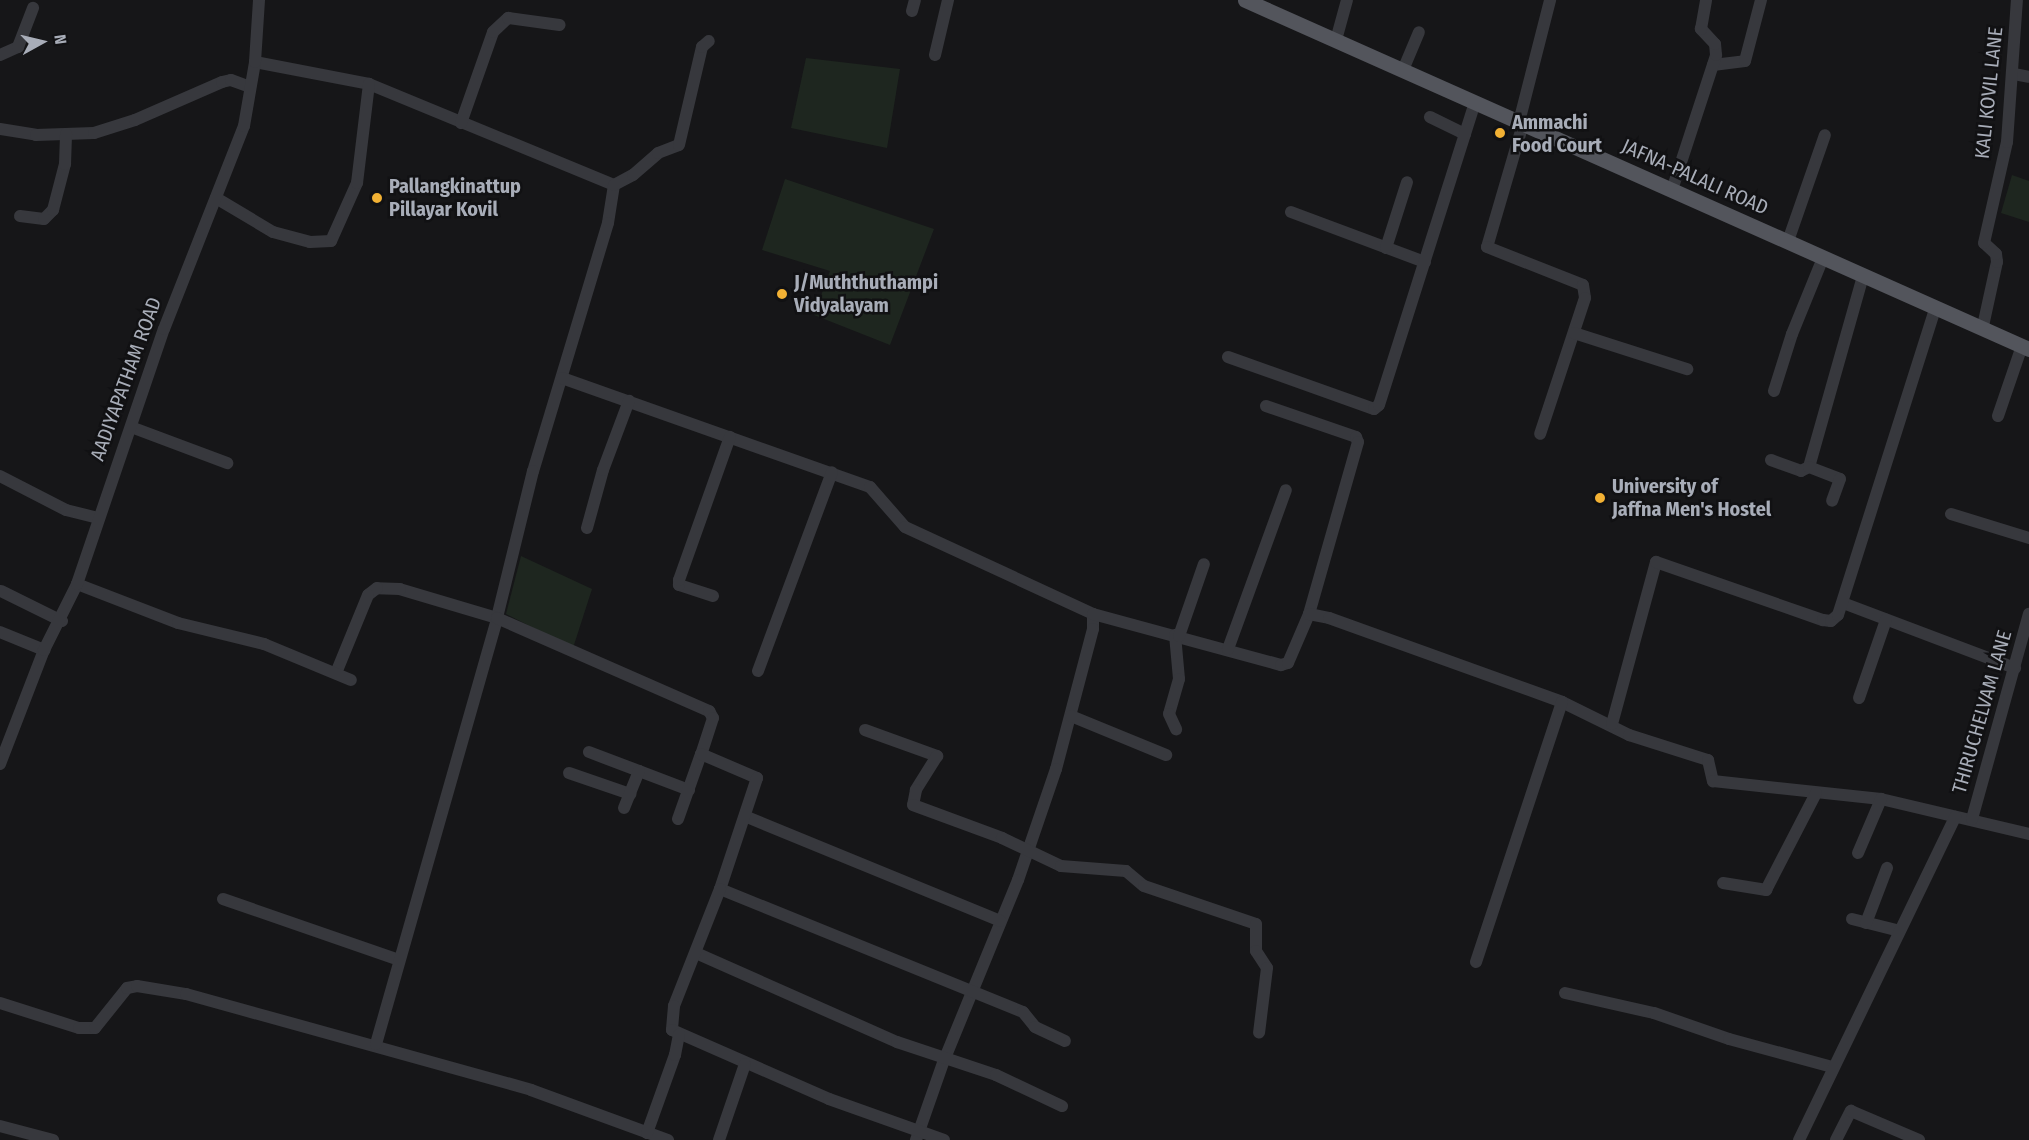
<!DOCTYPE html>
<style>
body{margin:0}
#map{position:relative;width:2029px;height:1140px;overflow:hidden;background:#161618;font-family:"Fira Sans Condensed",sans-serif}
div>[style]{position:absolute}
.green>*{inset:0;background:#1e261f}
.minor>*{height:12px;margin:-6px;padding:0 6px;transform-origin:6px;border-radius:6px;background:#37383d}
.major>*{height:15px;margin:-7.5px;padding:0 7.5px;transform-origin:7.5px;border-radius:7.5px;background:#53555c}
.dots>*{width:16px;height:16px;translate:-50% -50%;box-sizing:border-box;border:3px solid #111113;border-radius:50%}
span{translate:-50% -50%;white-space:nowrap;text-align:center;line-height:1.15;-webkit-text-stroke:5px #111113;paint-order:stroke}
.street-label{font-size:20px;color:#a8adb8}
.poi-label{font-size:20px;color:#a8adb8;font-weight:700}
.left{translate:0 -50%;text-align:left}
.north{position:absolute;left:12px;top:12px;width:60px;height:60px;-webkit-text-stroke:4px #111113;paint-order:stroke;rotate:82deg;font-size:16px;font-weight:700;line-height:24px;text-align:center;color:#a8adb8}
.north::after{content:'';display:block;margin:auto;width:21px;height:27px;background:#a8adb8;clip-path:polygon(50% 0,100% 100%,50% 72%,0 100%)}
</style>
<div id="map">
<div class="green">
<i style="clip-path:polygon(806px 58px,900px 69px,887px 148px,791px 128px)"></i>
<i style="clip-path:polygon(2012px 175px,2029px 181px,2029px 222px,2001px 213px)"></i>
<i style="clip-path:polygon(785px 179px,934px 229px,890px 345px,814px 315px,830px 271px,762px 250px)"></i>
<i style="clip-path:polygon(521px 556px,592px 589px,573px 648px,506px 614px)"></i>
</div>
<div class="minor">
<i style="left:912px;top:11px;width:11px;rotate:-75deg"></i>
<i style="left:1336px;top:40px;width:41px;rotate:-74.6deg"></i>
<i style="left:0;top:55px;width:20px;rotate:-24deg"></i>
<i style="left:18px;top:47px;width:42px;rotate:-69deg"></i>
<i style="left:935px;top:55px;width:57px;rotate:-76.7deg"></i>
<i style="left:255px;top:62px;width:116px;rotate:10.9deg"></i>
<i style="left:369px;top:84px;width:265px;rotate:22.4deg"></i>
<i style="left:614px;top:185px;width:38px;rotate:99deg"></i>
<i style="left:608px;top:223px;width:259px;rotate:106.8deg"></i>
<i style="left:533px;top:471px;width:151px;rotate:103.8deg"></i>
<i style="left:497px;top:618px;width:101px;rotate:-163.4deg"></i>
<i style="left:400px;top:589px;width:23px;rotate:-178deg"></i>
<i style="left:377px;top:588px;width:11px;rotate:142deg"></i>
<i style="left:368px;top:595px;width:84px;rotate:112.3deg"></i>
<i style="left:1713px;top:65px;width:32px;rotate:-7deg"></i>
<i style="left:1745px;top:61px;width:63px;rotate:-75.3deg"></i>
<i style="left:1403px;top:70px;width:41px;rotate:-67.2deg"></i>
<i style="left:2014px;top:74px;width:15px;rotate:11deg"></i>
<i style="left:1430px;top:117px;width:39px;rotate:26deg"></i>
<i style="left:1519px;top:122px;width:126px;rotate:-75.7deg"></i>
<i style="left:461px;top:123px;width:96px;rotate:-70.6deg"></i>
<i style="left:493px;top:32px;width:21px;rotate:-43deg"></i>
<i style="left:508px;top:18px;width:52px;rotate:7.7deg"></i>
<i style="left:1523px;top:124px;width:128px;rotate:106.3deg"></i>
<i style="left:1487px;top:247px;width:103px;rotate:21.6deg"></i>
<i style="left:1583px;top:285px;width:13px;rotate:81deg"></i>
<i style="left:1585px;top:298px;width:143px;rotate:108.3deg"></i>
<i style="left:0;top:129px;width:36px;rotate:9deg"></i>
<i style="left:36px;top:135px;width:58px;rotate:-2deg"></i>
<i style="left:94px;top:133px;width:43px;rotate:-17.6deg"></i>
<i style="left:135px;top:120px;width:95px;rotate:-23.6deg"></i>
<i style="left:222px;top:82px;width:9px;rotate:-13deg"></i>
<i style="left:231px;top:80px;width:20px;rotate:20deg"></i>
<i style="left:614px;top:185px;width:21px;rotate:-28deg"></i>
<i style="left:633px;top:175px;width:33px;rotate:-41deg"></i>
<i style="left:658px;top:153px;width:22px;rotate:-21deg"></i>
<i style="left:679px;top:145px;width:101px;rotate:-76.8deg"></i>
<i style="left:702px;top:47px;width:9px;rotate:-41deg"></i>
<i style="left:1672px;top:190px;width:142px;rotate:-71.9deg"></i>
<i style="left:1716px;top:55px;width:11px;rotate:-95deg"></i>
<i style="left:1715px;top:44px;width:21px;rotate:-133deg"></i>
<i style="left:1701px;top:29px;width:29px;rotate:-80deg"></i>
<i style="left:216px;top:198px;width:66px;rotate:30.8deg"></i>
<i style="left:273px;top:232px;width:38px;rotate:15deg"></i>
<i style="left:310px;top:242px;width:21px;rotate:-3deg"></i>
<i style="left:331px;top:241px;width:64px;rotate:-65.9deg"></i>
<i style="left:357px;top:183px;width:100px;rotate:-83.1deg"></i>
<i style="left:1291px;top:212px;width:143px;rotate:20.5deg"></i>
<i style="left:20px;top:216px;width:24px;rotate:7deg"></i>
<i style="left:44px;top:219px;width:13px;rotate:-45deg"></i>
<i style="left:53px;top:210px;width:48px;rotate:-75.4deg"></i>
<i style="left:65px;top:164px;width:30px;rotate:-88deg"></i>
<i style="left:1788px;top:241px;width:112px;rotate:-70.8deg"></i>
<i style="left:1386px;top:248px;width:69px;rotate:-72.3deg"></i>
<i style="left:1983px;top:326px;width:66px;rotate:-77.7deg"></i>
<i style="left:1997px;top:262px;width:8px;rotate:-97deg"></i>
<i style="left:1996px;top:254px;width:16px;rotate:-137deg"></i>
<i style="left:1984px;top:243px;width:104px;rotate:-77.2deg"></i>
<i style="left:2007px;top:142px;width:142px;rotate:-86deg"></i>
<i style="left:1574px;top:333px;width:119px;rotate:17.7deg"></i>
<i style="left:1228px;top:357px;width:155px;rotate:19.6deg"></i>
<i style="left:1374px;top:409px;width:6px;rotate:-39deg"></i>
<i style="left:1379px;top:405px;width:318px;rotate:-72.4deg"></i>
<i style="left:562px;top:378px;width:327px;rotate:19.5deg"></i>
<i style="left:870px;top:487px;width:53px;rotate:48.8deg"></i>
<i style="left:905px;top:527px;width:207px;rotate:24.8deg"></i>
<i style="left:1093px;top:614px;width:15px;rotate:90deg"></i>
<i style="left:1093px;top:629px;width:145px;rotate:104.8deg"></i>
<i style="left:1056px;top:769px;width:117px;rotate:108.9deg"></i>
<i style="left:1018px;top:880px;width:195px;rotate:112.3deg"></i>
<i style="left:944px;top:1060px;width:85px;rotate:109.3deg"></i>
<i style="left:1774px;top:391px;width:60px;rotate:-72.5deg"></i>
<i style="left:1792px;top:334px;width:82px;rotate:-67.8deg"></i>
<i style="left:1266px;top:406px;width:95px;rotate:19deg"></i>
<i style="left:1356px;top:437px;width:5px;rotate:68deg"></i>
<i style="left:1358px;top:442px;width:179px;rotate:105.9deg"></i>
<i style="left:1998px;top:416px;width:74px;rotate:-71.1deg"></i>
<i style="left:131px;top:427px;width:103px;rotate:20.6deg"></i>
<i style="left:1771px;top:460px;width:32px;rotate:20deg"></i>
<i style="left:1801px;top:471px;width:9px;rotate:-27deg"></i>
<i style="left:1809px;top:467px;width:198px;rotate:-74.2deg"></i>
<i style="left:1809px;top:467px;width:33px;rotate:21deg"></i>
<i style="left:1840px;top:479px;width:23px;rotate:110deg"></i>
<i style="left:0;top:476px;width:74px;rotate:27.3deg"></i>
<i style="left:66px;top:510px;width:32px;rotate:14deg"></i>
<i style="left:1951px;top:514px;width:82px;rotate:17.1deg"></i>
<i style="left:587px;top:528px;width:60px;rotate:-74.6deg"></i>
<i style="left:603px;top:470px;width:74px;rotate:-69.4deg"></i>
<i style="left:77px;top:584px;width:108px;rotate:21.1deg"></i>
<i style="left:178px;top:623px;width:89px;rotate:13.7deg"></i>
<i style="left:264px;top:644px;width:94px;rotate:22.5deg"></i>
<i style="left:1px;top:591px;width:68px;rotate:26.2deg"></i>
<i style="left:713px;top:596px;width:36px;rotate:-162deg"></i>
<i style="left:679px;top:585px;width:5px;rotate:-90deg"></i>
<i style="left:679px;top:580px;width:152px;rotate:-70.4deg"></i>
<i style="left:1843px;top:603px;width:184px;rotate:20.7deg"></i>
<i style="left:1093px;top:614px;width:195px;rotate:15.2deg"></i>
<i style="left:1281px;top:665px;width:7px;rotate:-16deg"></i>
<i style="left:1288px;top:663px;width:53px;rotate:-66.8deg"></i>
<i style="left:1309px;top:614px;width:20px;rotate:11deg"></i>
<i style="left:1329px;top:618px;width:248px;rotate:19.8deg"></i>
<i style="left:1562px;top:702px;width:75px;rotate:26.2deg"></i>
<i style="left:1629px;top:735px;width:83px;rotate:17.6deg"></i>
<i style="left:1708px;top:760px;width:22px;rotate:77deg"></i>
<i style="left:1713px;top:781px;width:169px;rotate:6.1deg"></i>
<i style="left:1881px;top:799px;width:152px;rotate:13.3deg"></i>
<i style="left:0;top:632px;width:48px;rotate:22.2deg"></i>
<i style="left:1175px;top:635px;width:44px;rotate:84.8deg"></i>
<i style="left:1179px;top:679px;width:36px;rotate:106deg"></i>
<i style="left:1169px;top:714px;width:17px;rotate:65deg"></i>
<i style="left:1179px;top:636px;width:76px;rotate:-70.9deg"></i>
<i style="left:1228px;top:649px;width:169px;rotate:-70deg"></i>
<i style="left:758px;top:671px;width:212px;rotate:-69.6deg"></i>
<i style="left:1859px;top:698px;width:83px;rotate:-70.9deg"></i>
<i style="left:1071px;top:716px;width:103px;rotate:22.3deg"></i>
<i style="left:1612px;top:724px;width:168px;rotate:-74.8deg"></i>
<i style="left:1656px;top:562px;width:177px;rotate:19.2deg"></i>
<i style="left:1823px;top:620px;width:8px;rotate:7deg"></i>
<i style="left:1831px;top:621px;width:9px;rotate:-41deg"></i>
<i style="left:1838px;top:615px;width:321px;rotate:-72.4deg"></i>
<i style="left:865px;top:730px;width:77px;rotate:19.9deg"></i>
<i style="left:937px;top:756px;width:40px;rotate:122deg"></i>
<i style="left:916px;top:790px;width:15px;rotate:101deg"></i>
<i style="left:913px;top:805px;width:95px;rotate:20.3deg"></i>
<i style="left:1002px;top:838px;width:65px;rotate:25.4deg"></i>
<i style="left:1061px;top:866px;width:65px;rotate:4.4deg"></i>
<i style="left:1126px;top:871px;width:23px;rotate:40deg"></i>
<i style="left:1144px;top:886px;width:118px;rotate:18.7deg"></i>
<i style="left:1256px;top:924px;width:27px;rotate:90deg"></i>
<i style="left:1256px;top:951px;width:20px;rotate:57deg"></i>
<i style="left:1267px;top:968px;width:65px;rotate:97deg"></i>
<i style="left:589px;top:752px;width:107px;rotate:20.8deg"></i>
<i style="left:0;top:764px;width:122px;rotate:-68.9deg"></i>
<i style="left:44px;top:650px;width:74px;rotate:-63.4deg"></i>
<i style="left:77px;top:584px;width:269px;rotate:-71.2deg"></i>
<i style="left:164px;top:329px;width:218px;rotate:-68.5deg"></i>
<i style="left:244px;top:126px;width:65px;rotate:-80.2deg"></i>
<i style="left:255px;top:62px;width:62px;rotate:-86.3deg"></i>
<i style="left:569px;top:773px;width:65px;rotate:19deg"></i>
<i style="left:624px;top:808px;width:40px;rotate:-68deg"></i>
<i style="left:747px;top:817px;width:274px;rotate:22.3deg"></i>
<i style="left:678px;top:819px;width:69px;rotate:-70.5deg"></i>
<i style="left:1972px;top:819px;width:213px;rotate:-74.5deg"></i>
<i style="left:1858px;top:853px;width:59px;rotate:-66.9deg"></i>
<i style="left:1723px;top:883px;width:44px;rotate:9.2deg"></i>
<i style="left:1766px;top:890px;width:109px;rotate:-62.7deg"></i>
<i style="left:720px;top:889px;width:327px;rotate:22.1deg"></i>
<i style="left:1023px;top:1012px;width:19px;rotate:51deg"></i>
<i style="left:1035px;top:1027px;width:33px;rotate:25deg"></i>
<i style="left:223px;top:899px;width:186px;rotate:19.1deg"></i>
<i style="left:1852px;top:919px;width:49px;rotate:14deg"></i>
<i style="left:1866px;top:923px;width:59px;rotate:-69.1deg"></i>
<i style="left:696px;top:953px;width:220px;rotate:23.9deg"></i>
<i style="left:897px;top:1042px;width:104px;rotate:18.4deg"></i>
<i style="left:996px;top:1075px;width:73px;rotate:25.2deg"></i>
<i style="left:1476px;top:962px;width:274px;rotate:-71.7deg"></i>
<i style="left:1565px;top:993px;width:91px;rotate:12.7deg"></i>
<i style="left:1654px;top:1013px;width:79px;rotate:19.1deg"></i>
<i style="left:1729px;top:1039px;width:107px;rotate:15.2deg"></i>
<i style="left:0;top:1003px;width:83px;rotate:17.6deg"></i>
<i style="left:79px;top:1028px;width:16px"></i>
<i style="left:95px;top:1028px;width:51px;rotate:-51.3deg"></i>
<i style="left:127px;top:988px;width:10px;rotate:-11deg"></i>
<i style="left:137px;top:986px;width:50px;rotate:9.3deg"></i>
<i style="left:186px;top:994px;width:358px;rotate:15.5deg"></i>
<i style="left:531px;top:1090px;width:146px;rotate:20.1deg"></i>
<i style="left:376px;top:1044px;width:443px;rotate:-74.1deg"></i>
<i style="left:497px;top:618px;width:232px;rotate:23.7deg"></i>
<i style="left:709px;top:711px;width:8px;rotate:60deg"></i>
<i style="left:713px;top:718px;width:38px;rotate:108deg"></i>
<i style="left:701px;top:754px;width:61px;rotate:23.2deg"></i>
<i style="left:757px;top:778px;width:117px;rotate:108.4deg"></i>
<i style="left:720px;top:889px;width:126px;rotate:111.5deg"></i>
<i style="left:674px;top:1006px;width:24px;rotate:95deg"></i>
<i style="left:672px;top:1030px;width:171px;rotate:23.7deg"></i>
<i style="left:829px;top:1099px;width:122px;rotate:19.6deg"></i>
<i style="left:0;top:1126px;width:55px;rotate:14.8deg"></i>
<i style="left:647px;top:1133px;width:83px;rotate:-70.3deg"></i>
<i style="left:675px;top:1055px;width:21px;rotate:-79deg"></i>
<i style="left:719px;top:1140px;width:80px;rotate:-71.1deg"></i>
<i style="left:1799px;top:1140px;width:359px;rotate:-64.2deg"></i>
<i style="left:1836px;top:1140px;width:33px;rotate:-63deg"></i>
<i style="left:1851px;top:1111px;width:74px;rotate:23.1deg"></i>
</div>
<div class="major">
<i style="left:1245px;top:0;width:858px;rotate:24deg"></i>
</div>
<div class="dots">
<i style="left:1500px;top:133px;background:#f2b134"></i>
<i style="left:377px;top:198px;background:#f2b134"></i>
<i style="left:782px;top:294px;background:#f2b134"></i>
<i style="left:1600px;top:498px;background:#f2b134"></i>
</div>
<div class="street-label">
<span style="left:1989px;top:93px;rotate:-84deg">KALI KOVIL LANE</span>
<span style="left:1695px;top:177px;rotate:24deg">JAFNA-PALALI ROAD</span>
<span style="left:126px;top:379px;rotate:-70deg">AADIYAPATHAM ROAD</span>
<span style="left:1982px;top:712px;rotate:-74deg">THIRUCHELVAM LANE</span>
</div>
<div class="poi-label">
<span class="left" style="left:1512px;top:134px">Ammachi<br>Food Court</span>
<span class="left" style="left:389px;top:198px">Pallangkinattup<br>Pillayar Kovil</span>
<span class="left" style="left:794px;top:294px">J/Muththuthampi<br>Vidyalayam</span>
<span class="left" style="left:1612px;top:498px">University of<br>Jaffna Men's Hostel</span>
</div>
<div class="north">N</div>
</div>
